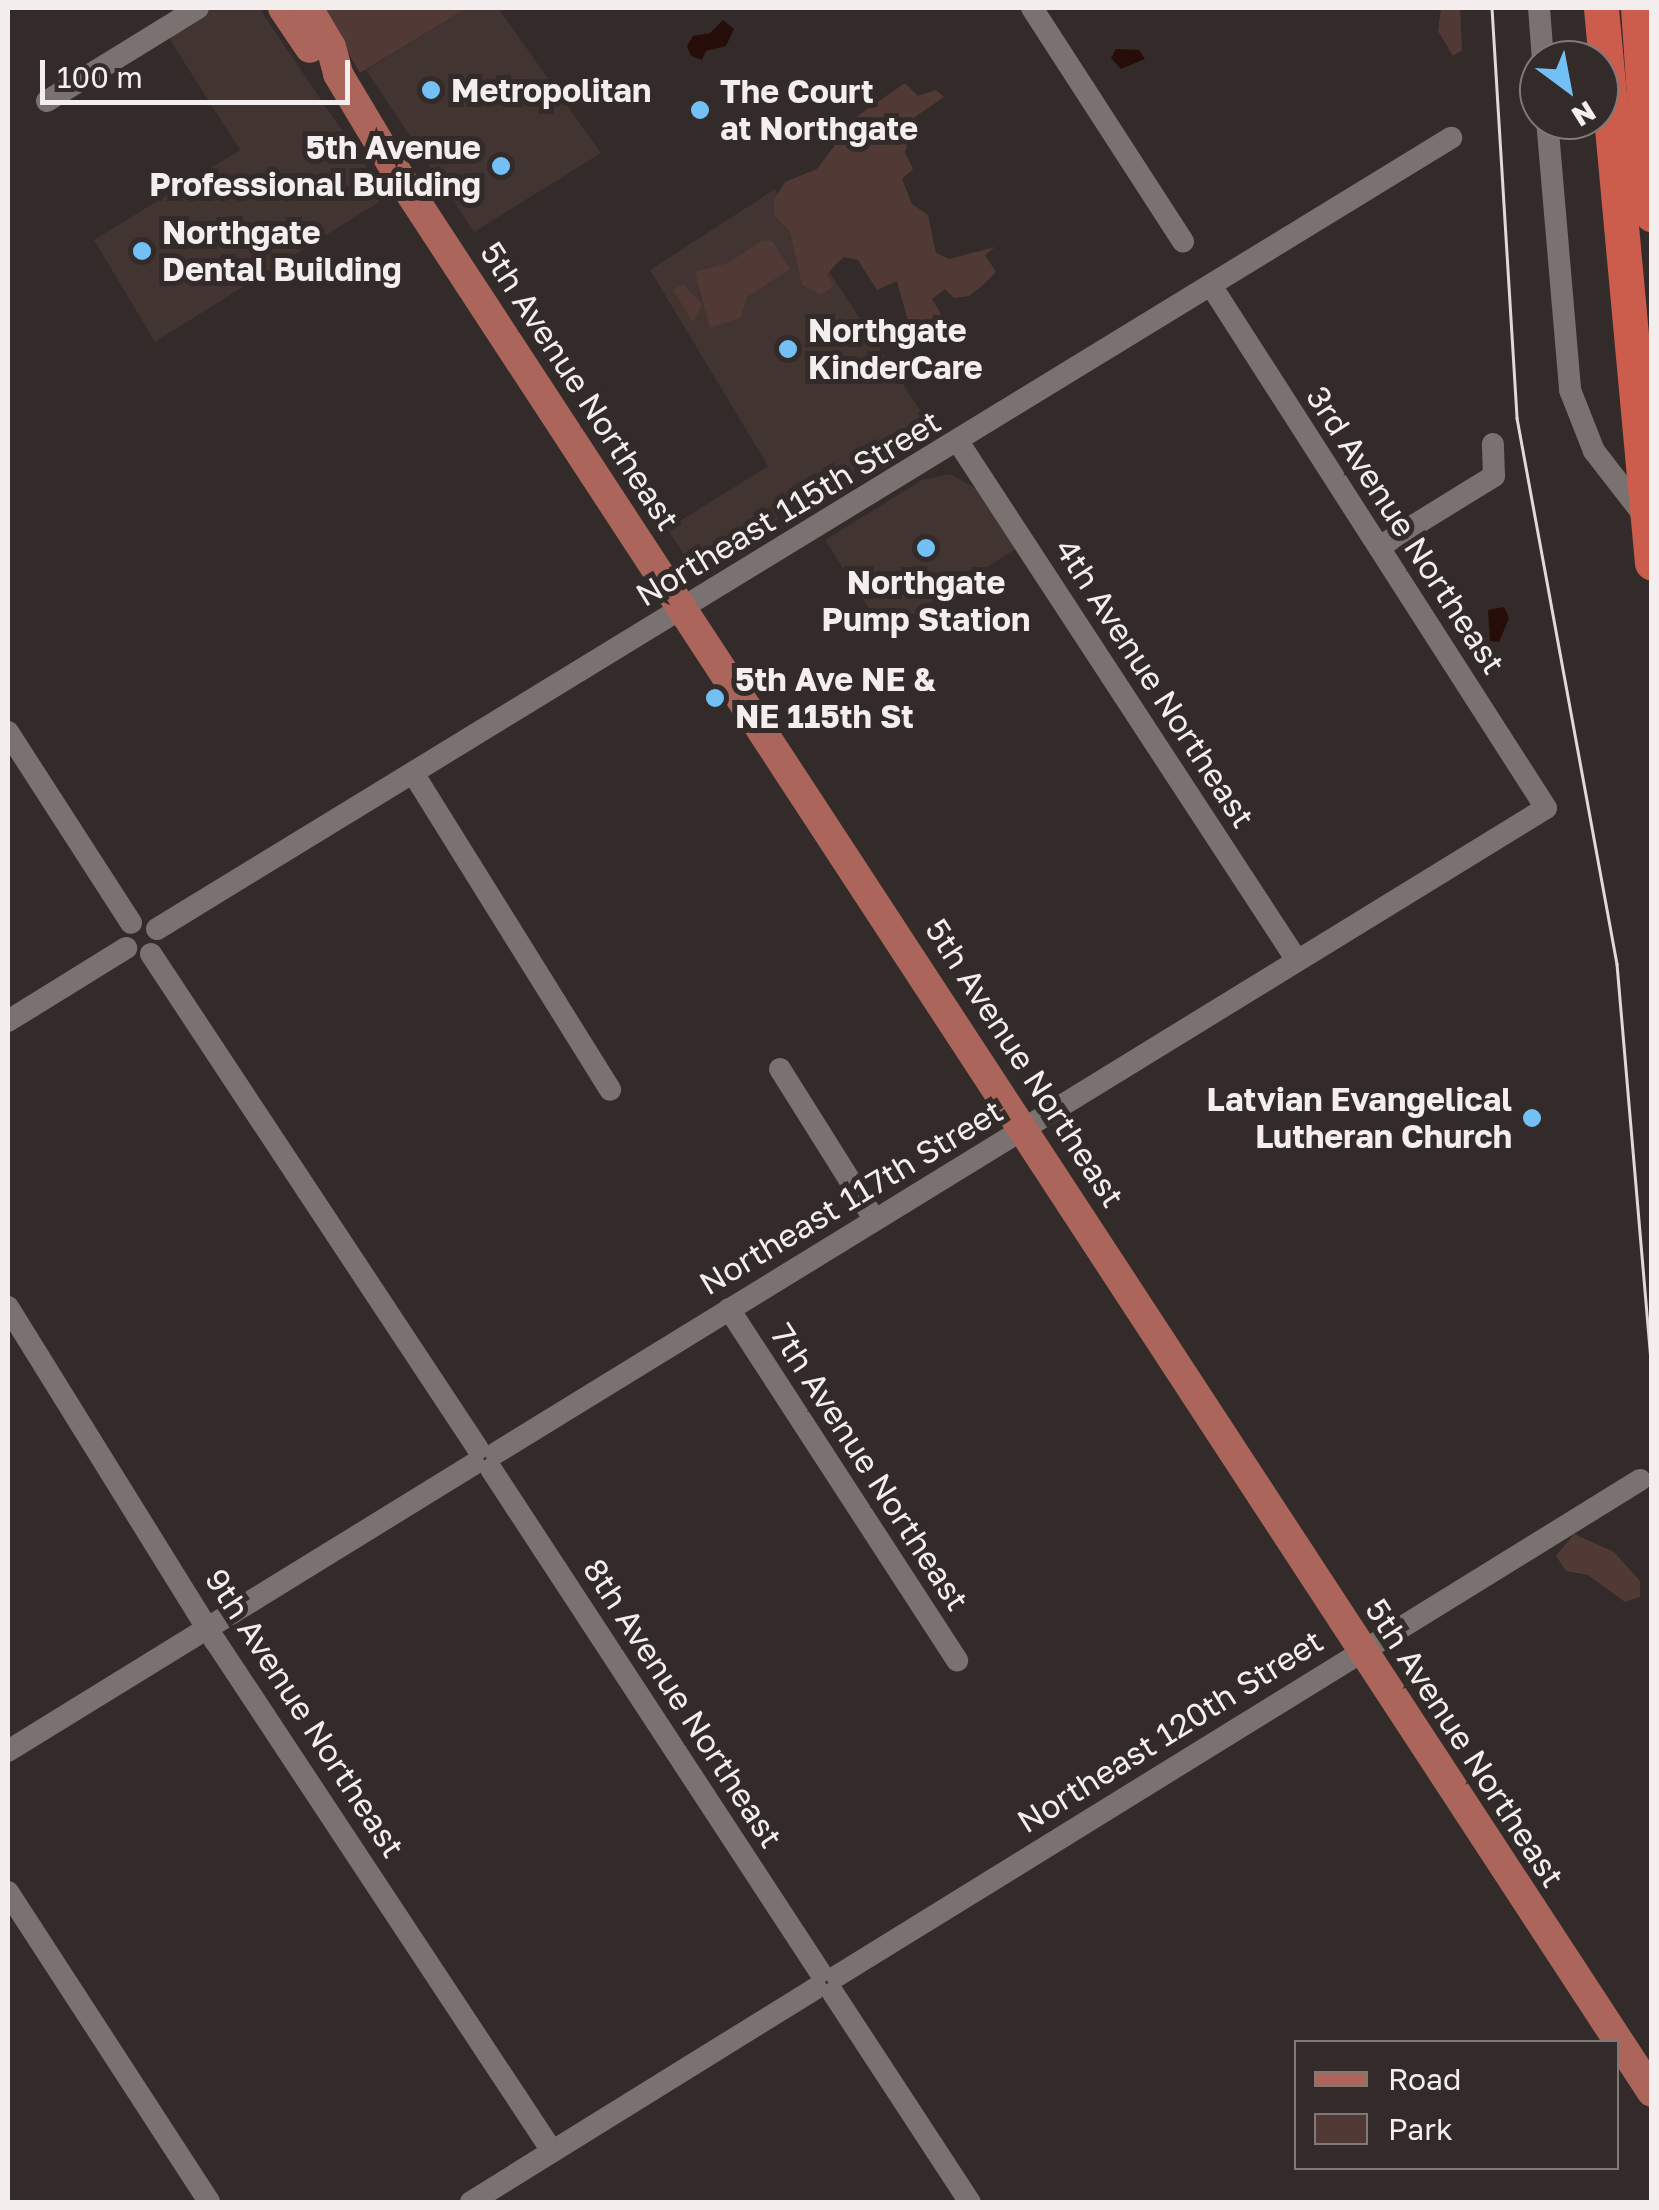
<!DOCTYPE html>
<style>
body{margin:0}
#map{position:relative;width:1659px;height:2210px;overflow:hidden;background:#322b29;font-family:"Golos Text",sans-serif}
div>[style]{position:absolute}
.built>*{inset:0;background:#423431}
.green>*{inset:0;background:#513a35}
.water>*{inset:0;background:#270d09}
.minor>*{height:22px;margin:-11px;padding:0 11px;transform-origin:11px;border-radius:11px;background:#7a7270}
.major>*{height:30px;margin:-15px;padding:0 15px;transform-origin:15px;border-radius:15px;background:#ab655a}
.highway>*{height:35px;margin:-17.5px;padding:0 17.5px;transform-origin:17.5px;border-radius:17.5px;background:#cc5d4c}
.tram>*{height:2.5px;margin:-1.25px;padding:0 1.25px;transform-origin:1.25px;border-radius:1.25px;background:#dfd9d8}
.dots>*{width:28px;height:28px;translate:-50% -50%;box-sizing:border-box;border:5px solid #322b29;border-radius:50%}
span{translate:-50% -50%;white-space:nowrap;text-align:center;line-height:1.15;-webkit-text-stroke:10px #322b29;paint-order:stroke}
.poi-label{font-size:32px;color:#f4efee;font-weight:700}
.left{translate:0 -50%;text-align:left}
.right{translate:-100% -50%;text-align:right}
.street-label{font-size:32px;color:#f4efee}
.frame{position:absolute;inset:0;border:10px solid #f4efee;pointer-events:none}
.legend{position:absolute;left:1294px;top:2040px;width:325px;height:130px;box-sizing:border-box;background:#322b29;border:2px solid #807978;margin:0;padding:12px 18px;list-style:none;font-size:30px;color:#f4efee}
.legend li{display:flex;align-items:center;gap:20px;height:50px}
.legend b{width:50px;border:2px solid #807978}
.north{position:absolute;left:1519px;top:40px;width:100px;height:100px;box-sizing:border-box;background:#322b29;border:2px solid #807978;border-radius:50%;rotate:148deg;font-size:28px;font-weight:700;line-height:40px;text-align:center;color:#f4efee}
.north::after{content:'';display:block;margin:auto;width:35px;height:45px;background:#73c0f6;clip-path:polygon(50% 0,100% 100%,50% 72%,0 100%)}
.scale{position:absolute;left:40px;top:60px;width:310px;height:45px;box-sizing:border-box;border:5px solid #f4efee;border-top:0;padding-left:12px;font-size:30px;line-height:35px;white-space:nowrap;color:#f4efee;-webkit-text-stroke:8px #322b29;paint-order:stroke}
</style>
<div id="map">
<div class="built">
<i style="clip-path:polygon(198px 8px,259px 8px,387px 197px,155px 342px,94px 240px,240px 150px,163px 29px)"></i>
<i style="clip-path:polygon(467px 8px,498px 8px,601px 153px,474px 232px,366px 70px)"></i>
<i style="clip-path:polygon(775px 189px,931px 427px,695px 571px,667px 529px,768px 466px,650px 270px)"></i>
<i style="clip-path:polygon(950px 474px,982px 492px,1019px 547px,884px 632px,825px 540px,922px 480px)"></i>
</div>
<div class="green">
<i style="clip-path:polygon(322px 8px,467px 8px,360px 73px)"></i>
<i style="clip-path:polygon(1441px 8px,1460px 8px,1462px 50px,1453px 56px,1438px 31px)"></i>
<i style="clip-path:polygon(905px 83px,918px 96px,936px 90px,944px 97px,915px 117px,905px 153px,913px 169px,902px 179px,912px 204px,928px 215px,936px 253px,949px 259px,995px 247px,985px 255px,996px 272px,983px 285px,969px 296px,954px 298px,945px 289px,932px 299px,941px 314px,930px 338px,912px 336px,897px 281px,877px 290px,858px 260px,844px 257px,835px 265px,827px 275px,834px 286px,821px 295px,802px 285px,790px 231px,775px 216px,774px 200px,785px 182px,817px 169px,856px 117px)"></i>
<i style="clip-path:polygon(763px 240px,773px 242px,790px 269px,747px 297px,740px 318px,710px 328px,695px 272px,728px 263px)"></i>
<i style="clip-path:polygon(683px 284px,702px 304px,693px 322px,673px 290px)"></i>
<i style="clip-path:polygon(1574px 1534px,1614px 1552px,1640px 1581px,1640px 1597px,1625px 1602px,1588px 1575px,1566px 1571px,1556px 1556px)"></i>
</div>
<div class="water">
<i style="clip-path:polygon(723px 20px,734px 29px,726px 46px,706px 51px,702px 60px,691px 56px,687px 46px,693px 36px,710px 33px)"></i>
<i style="clip-path:polygon(1116px 49px,1139px 50px,1145px 59px,1121px 69px,1111px 58px)"></i>
<i style="clip-path:polygon(1504px 607px,1509px 618px,1499px 642px,1490px 641px,1488px 610px)"></i>
</div>
<div class="minor">
<i style="left:1032px;top:8px;width:278px;rotate:57.1deg"></i>
<i style="left:1539px;top:8px;width:52px;rotate:85.6deg"></i>
<i style="left:47px;top:101px;width:177px;rotate:-31.6deg"></i>
<i style="left:1547px;top:120px;width:271px;rotate:85.1deg"></i>
<i style="left:1570px;top:390px;width:66px;rotate:68.5deg"></i>
<i style="left:1594px;top:451px;width:90px;rotate:52.2deg"></i>
<i style="left:959px;top:443px;width:616px;rotate:56.85deg"></i>
<i style="left:1379px;top:547px;width:135px;rotate:-31.7deg"></i>
<i style="left:1494px;top:476px;width:32px;rotate:-92deg"></i>
<i style="left:8px;top:732px;width:227px;rotate:57.2deg"></i>
<i style="left:413px;top:773px;width:373px;rotate:58.1deg"></i>
<i style="left:157px;top:929px;width:1517px;rotate:-31.44deg"></i>
<i style="left:151px;top:954px;width:593px;rotate:56.55deg"></i>
<i style="left:8px;top:1021px;width:139px;rotate:-31.7deg"></i>
<i style="left:780px;top:1069px;width:177px;rotate:57.9deg"></i>
<i style="left:8px;top:1307px;width:394px;rotate:58.2deg"></i>
<i style="left:216px;top:1642px;width:610px;rotate:56.57deg"></i>
<i style="left:729px;top:1309px;width:419px;rotate:57deg"></i>
<i style="left:496px;top:1453px;width:1232px;rotate:-31.56deg"></i>
<i style="left:1546px;top:808px;width:619px;rotate:-122.66deg"></i>
<i style="left:491px;top:1469px;width:601px;rotate:56.81deg"></i>
<i style="left:8px;top:1751px;width:547px;rotate:-31.63deg"></i>
<i style="left:8px;top:1892px;width:369px;rotate:57deg"></i>
<i style="left:837px;top:1976px;width:944px;rotate:-31.7deg"></i>
<i style="left:833px;top:1993px;width:250px;rotate:56.8deg"></i>
<i style="left:471px;top:2202px;width:406px;rotate:-31.8deg"></i>
</div>
<div class="major">
<i style="left:283px;top:8px;width:48px;rotate:56deg"></i>
<i style="left:308px;top:8px;width:45px;rotate:59.5deg"></i>
<i style="left:331px;top:47px;width:28px;rotate:75deg"></i>
<i style="left:338px;top:74px;width:119px;rotate:59.1deg"></i>
<i style="left:399px;top:176px;width:2289px;rotate:56.82deg"></i>
</div>
<div class="highway">
<i style="left:1601px;top:8px;width:557px;rotate:84.75deg"></i>
<i style="left:1638px;top:8px;width:207px;rotate:86.1deg"></i>
</div>
<div class="tram">
<i style="left:1492px;top:8px;width:411px;rotate:86.5deg"></i>
<i style="left:1517px;top:418px;width:555px;rotate:79.62deg"></i>
<i style="left:1617px;top:964px;width:407px;rotate:85.1deg"></i>
</div>
<div class="dots">
<i style="left:431px;top:90px;background:#73c0f6"></i>
<i style="left:700px;top:110px;background:#73c0f6"></i>
<i style="left:501px;top:166px;background:#73c0f6"></i>
<i style="left:142px;top:251px;background:#73c0f6"></i>
<i style="left:788px;top:349px;background:#73c0f6"></i>
<i style="left:926px;top:548px;background:#73c0f6"></i>
<i style="left:715px;top:698px;background:#73c0f6"></i>
<i style="left:1532px;top:1118px;background:#73c0f6"></i>
</div>
<div class="poi-label">
<span class="left" style="left:451px;top:90px">Metropolitan</span>
<span class="left" style="left:720px;top:110px">The Court<br>at Northgate</span>
<span class="right" style="left:481px;top:166px">5th Avenue<br>Professional Building</span>
<span class="left" style="left:162px;top:251px">Northgate<br>Dental Building</span>
<span class="left" style="left:808px;top:349px">Northgate<br>KinderCare</span>
<span style="left:926px;top:601px">Northgate<br>Pump Station</span>
<span class="left" style="left:735px;top:698px">5th Ave NE &amp;<br>NE 115th St</span>
<span class="right" style="left:1512px;top:1118px">Latvian Evangelical<br>Lutheran Church</span>
</div>
<div class="street-label">
<span style="left:580px;top:386px;rotate:57deg">5th Avenue Northeast</span>
<span style="left:788px;top:508px;rotate:-31deg">Northeast 115th Street</span>
<span style="left:1406px;top:530px;rotate:57deg">3rd Avenue Northeast</span>
<span style="left:1155px;top:683px;rotate:57deg">4th Avenue Northeast</span>
<span style="left:1025px;top:1063px;rotate:57deg">5th Avenue Northeast</span>
<span style="left:851px;top:1197px;rotate:-31deg">Northeast 117th Street</span>
<span style="left:870px;top:1467px;rotate:57deg">7th Avenue Northeast</span>
<span style="left:683px;top:1703px;rotate:57deg">8th Avenue Northeast</span>
<span style="left:305px;top:1713px;rotate:57deg">9th Avenue Northeast</span>
<span style="left:1170px;top:1731px;rotate:-32deg">Northeast 120th Street</span>
<span style="left:1465px;top:1743px;rotate:57deg">5th Avenue Northeast</span>
</div>
<div class="frame"></div>
<ul class="legend">
<li><b style="height:12px;background:#ab655a"></b>Road</li>
<li><b style="height:28px;background:#513a35"></b>Park</li>
</ul>
<div class="north">N</div>
<div class="scale">100 m</div>
</div>
